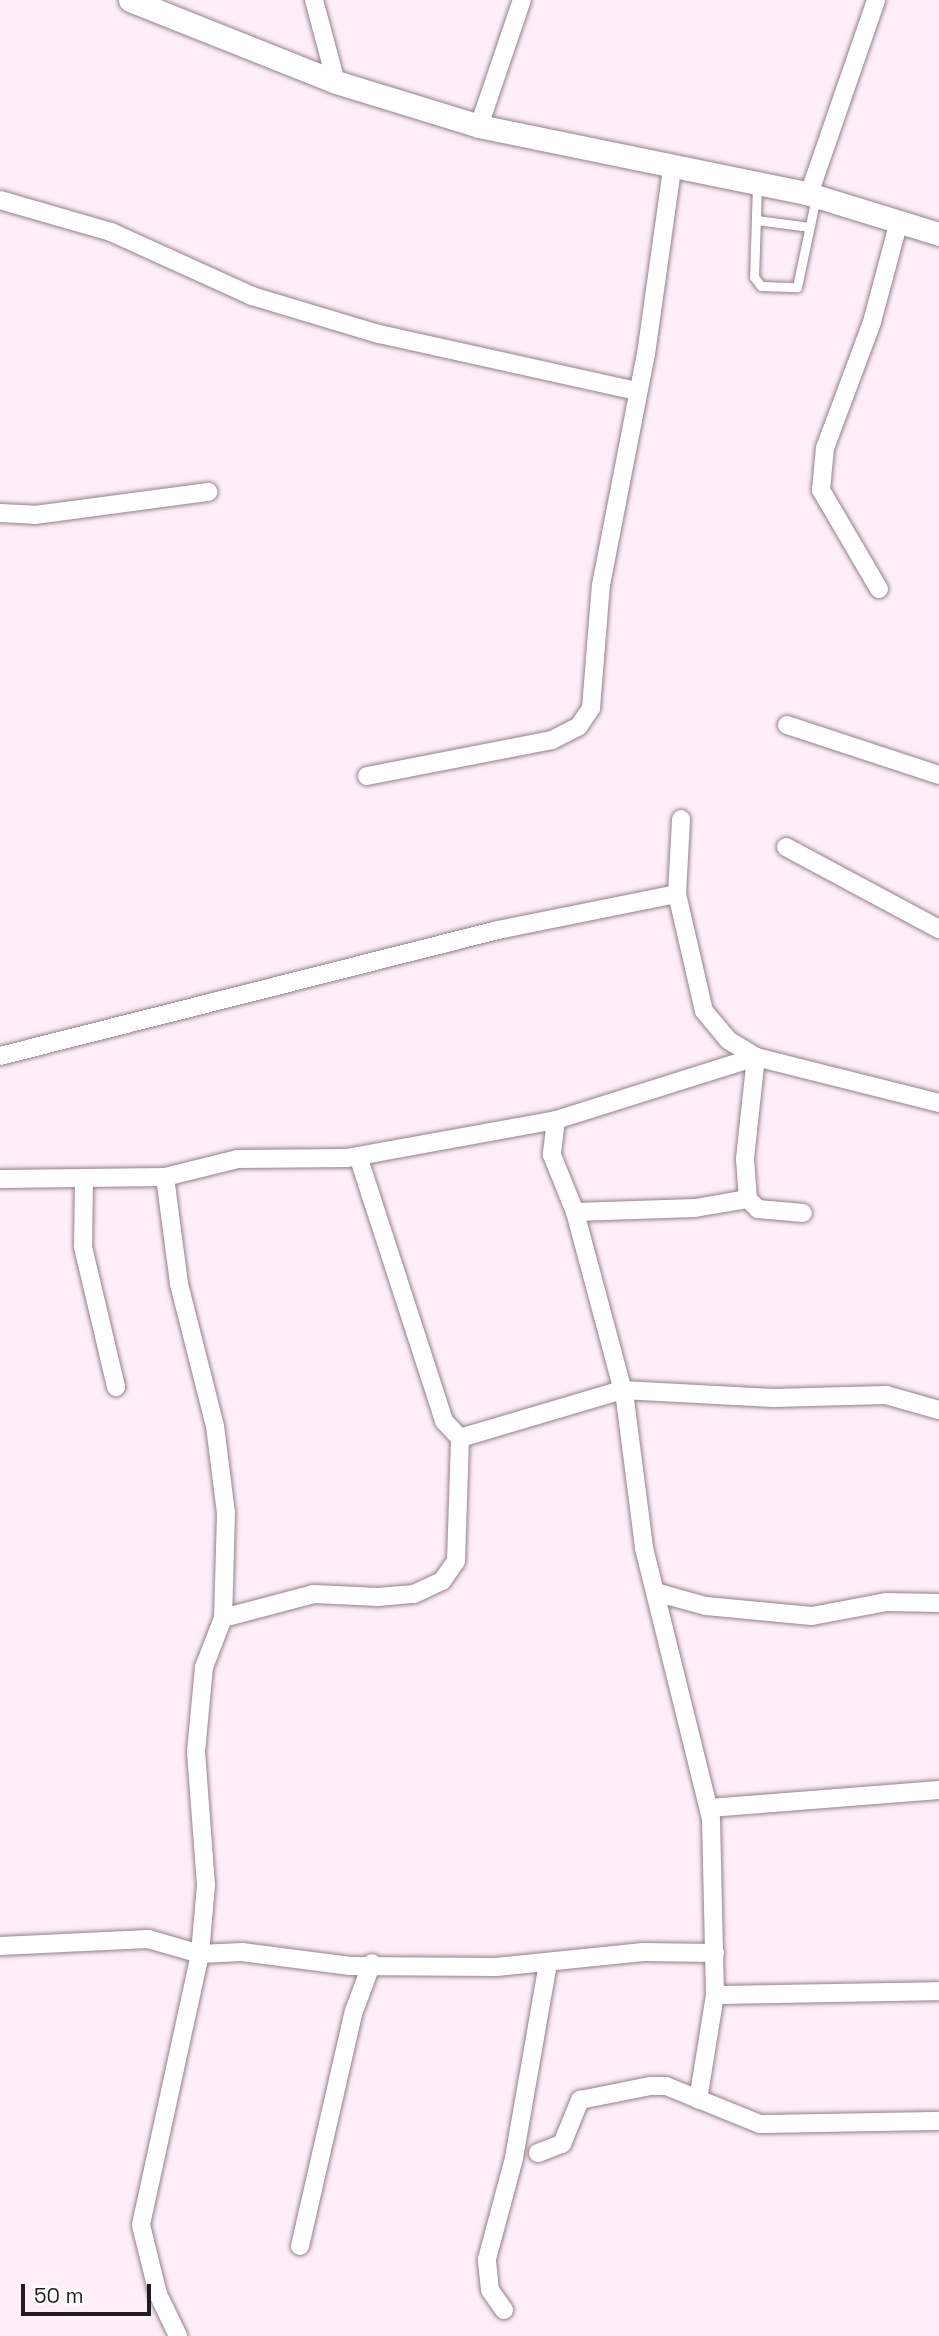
<!DOCTYPE html>
<style>
body{margin:0}
#map{position:relative;width:939px;height:2336px;overflow:hidden;background:#feeef7;font-family:"Space Grotesk",sans-serif}
div>[style]{position:absolute}
.roads{filter:drop-shadow(0 0 2px #93808b) drop-shadow(0 0 2px #93808b)}
.service>*{height:9px;margin:-4.5px;padding:0 4.5px;transform-origin:4.5px;border-radius:4.5px;background:#fff}
.minor>*{height:18px;margin:-9px;padding:0 9px;transform-origin:9px;border-radius:9px;background:#fff}
.tertiary>*{height:23px;margin:-11.5px;padding:0 11.5px;transform-origin:11.5px;border-radius:11.5px;background:#fff}
span{translate:-50% -50%;white-space:nowrap;text-align:center;line-height:1.15;-webkit-text-stroke:5px #fff;paint-order:stroke}
.scale{position:absolute;left:21px;top:2284px;width:130px;height:32px;box-sizing:border-box;border:4px solid #221b1f;border-top:0;padding-left:9px;font-size:21px;line-height:24px;white-space:nowrap;color:#221b1f;-webkit-text-stroke:5px #fff;paint-order:stroke}
</style>
<div id="map">
<div class="roads">
<div class="service">
<i style="left:757px;top:184px;width:93px;rotate:91.8deg"></i>
<i style="left:754px;top:277px;width:11px;rotate:52deg"></i>
<i style="left:761px;top:286px;width:36px;rotate:2deg"></i>
<i style="left:797px;top:287px;width:92px;rotate:-78.1deg"></i>
<i style="left:756px;top:220px;width:54px;rotate:7.4deg"></i>
</div>
<div class="minor">
<i style="left:314px;top:0;width:85px;rotate:75deg"></i>
<i style="left:479px;top:126px;width:133px;rotate:-71.2deg"></i>
<i style="left:809px;top:194px;width:205px;rotate:-70.9deg"></i>
<i style="left:0;top:200px;width:116px;rotate:16.1deg"></i>
<i style="left:111px;top:232px;width:155px;rotate:24.4deg"></i>
<i style="left:252px;top:296px;width:133px;rotate:16.7deg"></i>
<i style="left:379px;top:334px;width:264px;rotate:12.5deg"></i>
<i style="left:0;top:513px;width:35px;rotate:3deg"></i>
<i style="left:35px;top:515px;width:175px;rotate:-7.6deg"></i>
<i style="left:879px;top:589px;width:115px;rotate:-120.4deg"></i>
<i style="left:821px;top:490px;width:42px;rotate:-84.6deg"></i>
<i style="left:825px;top:448px;width:134px;rotate:-69.5deg"></i>
<i style="left:872px;top:322px;width:105px;rotate:-75deg"></i>
<i style="left:787px;top:725px;width:160px;rotate:18.2deg"></i>
<i style="left:367px;top:776px;width:188px;rotate:-11deg"></i>
<i style="left:552px;top:740px;width:30px;rotate:-27deg"></i>
<i style="left:579px;top:726px;width:22px;rotate:-56deg"></i>
<i style="left:591px;top:708px;width:123px;rotate:-85.4deg"></i>
<i style="left:601px;top:585px;width:235px;rotate:-79deg"></i>
<i style="left:646px;top:354px;width:188px;rotate:-82deg"></i>
<i style="left:786px;top:847px;width:174px;rotate:28.2deg"></i>
<i style="left:677px;top:894px;width:75px;rotate:-86.9deg"></i>
<i style="left:0;top:1056px;width:514px;rotate:-14.2deg"></i>
<i style="left:498px;top:930px;width:183px;rotate:-11.4deg"></i>
<i style="left:677px;top:894px;width:120px;rotate:77deg"></i>
<i style="left:704px;top:1011px;width:38px;rotate:50deg"></i>
<i style="left:728px;top:1040px;width:33px;rotate:31deg"></i>
<i style="left:756px;top:1057px;width:103px;rotate:96.2deg"></i>
<i style="left:745px;top:1159px;width:40px;rotate:85.7deg"></i>
<i style="left:748px;top:1199px;width:14px;rotate:45deg"></i>
<i style="left:758px;top:1209px;width:45px;rotate:5.1deg"></i>
<i style="left:556px;top:1120px;width:35px;rotate:97deg"></i>
<i style="left:552px;top:1155px;width:61px;rotate:68deg"></i>
<i style="left:575px;top:1212px;width:194px;rotate:75deg"></i>
<i style="left:625px;top:1399px;width:150px;rotate:82.7deg"></i>
<i style="left:644px;top:1548px;width:279px;rotate:76.1deg"></i>
<i style="left:711px;top:1819px;width:176px;rotate:88.7deg"></i>
<i style="left:715px;top:1995px;width:106px;rotate:99.2deg"></i>
<i style="left:358px;top:1156px;width:279px;rotate:72deg"></i>
<i style="left:444px;top:1421px;width:23px;rotate:47deg"></i>
<i style="left:460px;top:1438px;width:169px;rotate:-16.5deg"></i>
<i style="left:622px;top:1390px;width:151px;rotate:3deg"></i>
<i style="left:773px;top:1398px;width:113px;rotate:-1.5deg"></i>
<i style="left:886px;top:1395px;width:55px;rotate:15.8deg"></i>
<i style="left:165px;top:1177px;width:108px;rotate:82.5deg"></i>
<i style="left:179px;top:1284px;width:146px;rotate:75.8deg"></i>
<i style="left:215px;top:1426px;width:88px;rotate:82.8deg"></i>
<i style="left:226px;top:1513px;width:105px;rotate:91.6deg"></i>
<i style="left:223px;top:1618px;width:53px;rotate:111.2deg"></i>
<i style="left:204px;top:1667px;width:85px;rotate:95.4deg"></i>
<i style="left:196px;top:1752px;width:133px;rotate:85.7deg"></i>
<i style="left:206px;top:1885px;width:69px;rotate:95deg"></i>
<i style="left:200px;top:1954px;width:277px;rotate:102.3deg"></i>
<i style="left:141px;top:2225px;width:71px;rotate:76.2deg"></i>
<i style="left:158px;top:2294px;width:47px;rotate:64.5deg"></i>
<i style="left:0;top:1179px;width:165px;rotate:-0.7deg"></i>
<i style="left:165px;top:1177px;width:75px;rotate:-13.9deg"></i>
<i style="left:238px;top:1159px;width:109px;rotate:-0.5deg"></i>
<i style="left:347px;top:1158px;width:212px;rotate:-10.3deg"></i>
<i style="left:556px;top:1120px;width:210px;rotate:-17.5deg"></i>
<i style="left:756px;top:1057px;width:189px;rotate:14.1deg"></i>
<i style="left:84px;top:1179px;width:68px;rotate:90.8deg"></i>
<i style="left:83px;top:1247px;width:144px;rotate:76.7deg"></i>
<i style="left:575px;top:1212px;width:120px;rotate:-1.9deg"></i>
<i style="left:695px;top:1208px;width:54px;rotate:-9.6deg"></i>
<i style="left:655px;top:1592px;width:53px;rotate:15.4deg"></i>
<i style="left:706px;top:1606px;width:106px;rotate:5.4deg"></i>
<i style="left:812px;top:1616px;width:75px;rotate:-10.7deg"></i>
<i style="left:886px;top:1602px;width:53px;rotate:1.1deg"></i>
<i style="left:223px;top:1618px;width:94px;rotate:-14.8deg"></i>
<i style="left:314px;top:1594px;width:64px;rotate:2.7deg"></i>
<i style="left:378px;top:1597px;width:36px;rotate:-5deg"></i>
<i style="left:414px;top:1594px;width:31px;rotate:-25deg"></i>
<i style="left:442px;top:1581px;width:24px;rotate:-55deg"></i>
<i style="left:456px;top:1561px;width:123px;rotate:-88.1deg"></i>
<i style="left:709px;top:1808px;width:231px;rotate:-4.5deg"></i>
<i style="left:0;top:1946px;width:148px;rotate:-2.7deg"></i>
<i style="left:148px;top:1939px;width:54px;rotate:16.1deg"></i>
<i style="left:200px;top:1954px;width:42px;rotate:-2.7deg"></i>
<i style="left:242px;top:1952px;width:109px;rotate:7.4deg"></i>
<i style="left:350px;top:1966px;width:146px;rotate:0.4deg"></i>
<i style="left:496px;top:1967px;width:148px;rotate:-5.8deg"></i>
<i style="left:643px;top:1952px;width:72px;rotate:0.8deg"></i>
<i style="left:715px;top:1995px;width:224px;rotate:-1deg"></i>
<i style="left:538px;top:2153px;width:26px;rotate:-21deg"></i>
<i style="left:562px;top:2144px;width:48px;rotate:-67.8deg"></i>
<i style="left:580px;top:2100px;width:71px;rotate:-11.3deg"></i>
<i style="left:650px;top:2086px;width:16px"></i>
<i style="left:666px;top:2086px;width:101px;rotate:22deg"></i>
<i style="left:760px;top:2124px;width:179px;rotate:-1deg"></i>
<i style="left:300px;top:2246px;width:241px;rotate:-77.1deg"></i>
<i style="left:354px;top:2011px;width:51px;rotate:-69.4deg"></i>
<i style="left:504px;top:2310px;width:24px;rotate:-125deg"></i>
<i style="left:490px;top:2290px;width:31px;rotate:-96deg"></i>
<i style="left:487px;top:2259px;width:105px;rotate:-75deg"></i>
<i style="left:514px;top:2158px;width:197px;rotate:-80.1deg"></i>
</div>
<div class="tertiary">
<i style="left:130px;top:0;width:222px;rotate:21.7deg"></i>
<i style="left:336px;top:82px;width:150px;rotate:17.1deg"></i>
<i style="left:479px;top:126px;width:337px;rotate:11.6deg"></i>
<i style="left:809px;top:194px;width:136px;rotate:17.1deg"></i>
</div>
</div>
<div class="scale">50 m</div>
</div>
